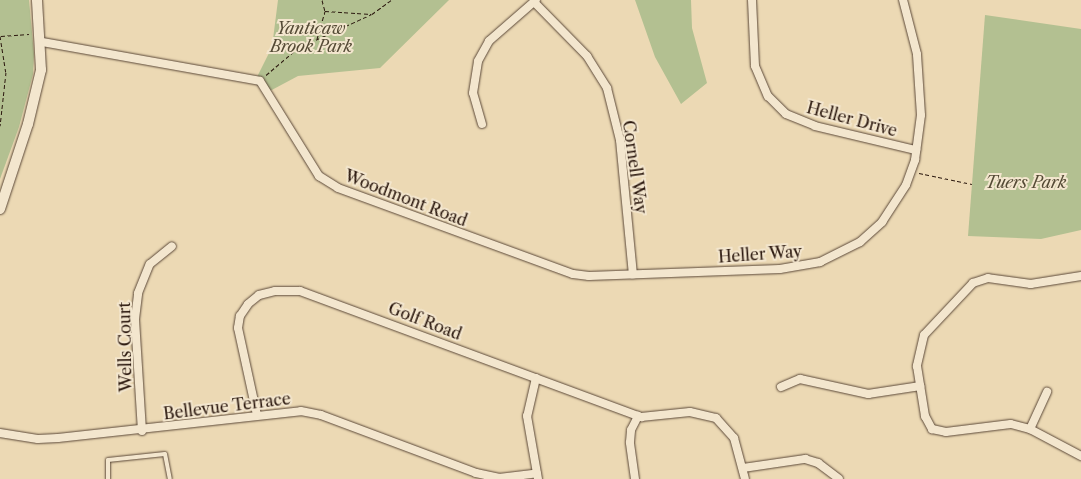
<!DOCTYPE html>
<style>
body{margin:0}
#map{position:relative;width:1081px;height:479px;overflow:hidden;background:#ecd9b4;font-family:"Libre Caslon Text",serif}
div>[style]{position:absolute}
.green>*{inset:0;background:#b3c091}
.path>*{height:1px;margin-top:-0.5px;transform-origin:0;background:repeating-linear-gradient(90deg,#2b180e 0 4px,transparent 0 6.5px)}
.roads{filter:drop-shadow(0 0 1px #5b4838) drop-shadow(0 0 1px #5b4838)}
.service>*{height:4px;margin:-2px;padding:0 2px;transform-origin:2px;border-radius:2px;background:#f3e6ce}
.minor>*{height:8px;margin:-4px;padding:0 4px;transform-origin:4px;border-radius:4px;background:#f3e6ce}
.tertiary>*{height:10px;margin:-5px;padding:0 5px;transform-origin:5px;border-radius:5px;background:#f3e6ce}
span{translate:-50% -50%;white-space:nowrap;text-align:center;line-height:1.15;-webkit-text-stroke:4px #f3e6ce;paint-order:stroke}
.park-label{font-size:16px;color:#544a35;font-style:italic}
.street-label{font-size:16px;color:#2b180e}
</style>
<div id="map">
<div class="green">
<i style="clip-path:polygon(0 0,29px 0,34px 54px,33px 74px,19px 127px,0 179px)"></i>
<i style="clip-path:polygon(278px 0,449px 0,380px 68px,298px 76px,268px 92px,254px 83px,272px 47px)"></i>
<i style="clip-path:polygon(635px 0,691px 0,692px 28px,707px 83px,681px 104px,655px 57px)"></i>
<i style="clip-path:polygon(985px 15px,1081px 29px,1081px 230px,1041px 239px,968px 236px)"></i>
</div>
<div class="path">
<i style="left:322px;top:0;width:11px;rotate:75deg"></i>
<i style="left:325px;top:11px;width:46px;rotate:3.7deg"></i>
<i style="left:0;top:36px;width:36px;rotate:81deg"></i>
<i style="left:6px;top:72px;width:54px;rotate:96.3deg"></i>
<i style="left:1px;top:36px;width:28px;rotate:-4deg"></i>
<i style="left:317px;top:39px;width:29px;rotate:-74deg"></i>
<i style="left:266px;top:75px;width:42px;rotate:-40.2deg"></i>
<i style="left:298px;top:48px;width:81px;rotate:-24.7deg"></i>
<i style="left:372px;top:14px;width:24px;rotate:-36deg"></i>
<i style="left:919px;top:173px;width:54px;rotate:11.7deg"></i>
</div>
<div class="roads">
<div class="service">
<i style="left:108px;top:479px;width:19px;rotate:-90deg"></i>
<i style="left:108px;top:460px;width:57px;rotate:-6deg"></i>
<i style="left:165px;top:454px;width:25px;rotate:79deg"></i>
</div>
<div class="minor">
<i style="left:752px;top:0;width:66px;rotate:87.4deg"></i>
<i style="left:755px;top:66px;width:33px;rotate:67deg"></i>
<i style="left:768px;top:96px;width:25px;rotate:45deg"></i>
<i style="left:786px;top:114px;width:31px;rotate:22deg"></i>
<i style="left:815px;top:126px;width:104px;rotate:13.4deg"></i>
<i style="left:534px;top:2px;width:76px;rotate:45.5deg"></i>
<i style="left:587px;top:56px;width:38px;rotate:58deg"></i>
<i style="left:607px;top:88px;width:54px;rotate:76deg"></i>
<i style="left:620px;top:140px;width:135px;rotate:84.5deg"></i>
<i style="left:42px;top:42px;width:221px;rotate:10.1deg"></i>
<i style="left:260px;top:81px;width:112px;rotate:58.2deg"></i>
<i style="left:319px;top:176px;width:22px;rotate:32deg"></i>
<i style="left:338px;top:188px;width:250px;rotate:20.1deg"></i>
<i style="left:573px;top:274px;width:16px;rotate:7deg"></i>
<i style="left:589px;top:276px;width:191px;rotate:-2.1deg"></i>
<i style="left:780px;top:269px;width:41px;rotate:-9.9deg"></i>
<i style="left:820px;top:262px;width:45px;rotate:-26.6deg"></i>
<i style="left:860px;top:242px;width:30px;rotate:-42deg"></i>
<i style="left:882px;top:222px;width:44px;rotate:-57deg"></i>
<i style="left:906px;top:185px;width:27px;rotate:-70deg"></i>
<i style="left:915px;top:160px;width:45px;rotate:-82.4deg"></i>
<i style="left:921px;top:115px;width:61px;rotate:-93.8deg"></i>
<i style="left:917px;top:54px;width:56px;rotate:-104.5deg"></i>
<i style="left:482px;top:124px;width:32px;rotate:-106deg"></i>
<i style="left:473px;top:93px;width:32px;rotate:-81deg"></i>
<i style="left:478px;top:61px;width:23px;rotate:-61deg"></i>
<i style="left:489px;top:41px;width:62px;rotate:-41.1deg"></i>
<i style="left:1081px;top:276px;width:51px;rotate:170.9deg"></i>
<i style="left:1031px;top:284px;width:43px;rotate:-172.1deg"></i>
<i style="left:988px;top:278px;width:16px;rotate:162deg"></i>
<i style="left:973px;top:283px;width:71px;rotate:133.3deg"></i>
<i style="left:924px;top:335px;width:32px;rotate:103deg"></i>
<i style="left:917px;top:366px;width:51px;rotate:80.9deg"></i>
<i style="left:925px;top:416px;width:15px;rotate:62deg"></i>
<i style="left:932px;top:429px;width:14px;rotate:12deg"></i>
<i style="left:946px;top:432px;width:65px;rotate:-7deg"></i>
<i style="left:1011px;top:424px;width:20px;rotate:15deg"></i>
<i style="left:1030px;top:429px;width:58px;rotate:27.9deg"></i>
<i style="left:536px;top:378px;width:39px;rotate:103deg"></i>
<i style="left:527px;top:416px;width:64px;rotate:80.1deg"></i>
<i style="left:781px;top:387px;width:21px;rotate:-23deg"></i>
<i style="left:800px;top:379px;width:70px;rotate:12.4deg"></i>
<i style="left:868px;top:394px;width:53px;rotate:-8.7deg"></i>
<i style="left:257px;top:415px;width:89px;rotate:-102.3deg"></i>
<i style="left:238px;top:328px;width:12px;rotate:-81deg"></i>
<i style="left:240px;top:316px;width:14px;rotate:-56deg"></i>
<i style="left:248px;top:304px;width:14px;rotate:-39deg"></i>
<i style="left:259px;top:295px;width:16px;rotate:-14deg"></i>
<i style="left:275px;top:291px;width:25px"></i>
<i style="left:300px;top:291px;width:364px;rotate:20.3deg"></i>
<i style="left:641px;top:417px;width:49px;rotate:-5.8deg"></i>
<i style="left:690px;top:412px;width:27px;rotate:13deg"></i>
<i style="left:716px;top:418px;width:27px;rotate:48deg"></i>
<i style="left:734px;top:438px;width:42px;rotate:75deg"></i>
<i style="left:1030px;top:429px;width:41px;rotate:-65.3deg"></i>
<i style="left:142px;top:431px;width:112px;rotate:-93.6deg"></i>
<i style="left:135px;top:319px;width:26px;rotate:-83deg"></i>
<i style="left:138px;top:293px;width:31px;rotate:-68deg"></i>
<i style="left:150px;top:264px;width:28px;rotate:-39deg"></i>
<i style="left:0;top:433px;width:38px;rotate:9deg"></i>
<i style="left:38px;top:439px;width:20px;rotate:-3deg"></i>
<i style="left:58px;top:438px;width:244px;rotate:-6.3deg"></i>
<i style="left:301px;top:411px;width:20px;rotate:11deg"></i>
<i style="left:321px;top:415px;width:165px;rotate:20.5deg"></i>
<i style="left:476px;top:473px;width:24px;rotate:12deg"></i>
<i style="left:499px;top:478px;width:38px;rotate:-7deg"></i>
<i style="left:743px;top:468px;width:63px;rotate:-8.3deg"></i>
<i style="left:805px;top:459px;width:14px;rotate:17deg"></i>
<i style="left:818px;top:463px;width:26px;rotate:37deg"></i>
<i style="left:635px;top:479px;width:37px;rotate:-98deg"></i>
<i style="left:630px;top:442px;width:12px;rotate:-85deg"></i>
<i style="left:631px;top:430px;width:16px;rotate:-63deg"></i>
</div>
<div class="tertiary">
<i style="left:0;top:209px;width:89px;rotate:-71.8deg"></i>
<i style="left:28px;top:124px;width:56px;rotate:-76.5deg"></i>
<i style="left:41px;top:70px;width:70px;rotate:-93.3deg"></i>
</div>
</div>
<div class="park-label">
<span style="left:311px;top:37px">Yanticaw<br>Brook Park</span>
<span style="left:1026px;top:182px">Tuers Park</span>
</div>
<div class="street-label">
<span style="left:852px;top:119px;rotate:15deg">Heller Drive</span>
<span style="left:635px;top:167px;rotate:82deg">Cornell Way</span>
<span style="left:406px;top:198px;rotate:21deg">Woodmont Road</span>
<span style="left:760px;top:254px;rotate:-4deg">Heller Way</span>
<span style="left:425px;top:321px;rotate:21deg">Golf Road</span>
<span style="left:125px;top:347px;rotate:-91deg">Wells Court</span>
<span style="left:227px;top:406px;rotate:-7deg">Bellevue Terrace</span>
</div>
</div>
